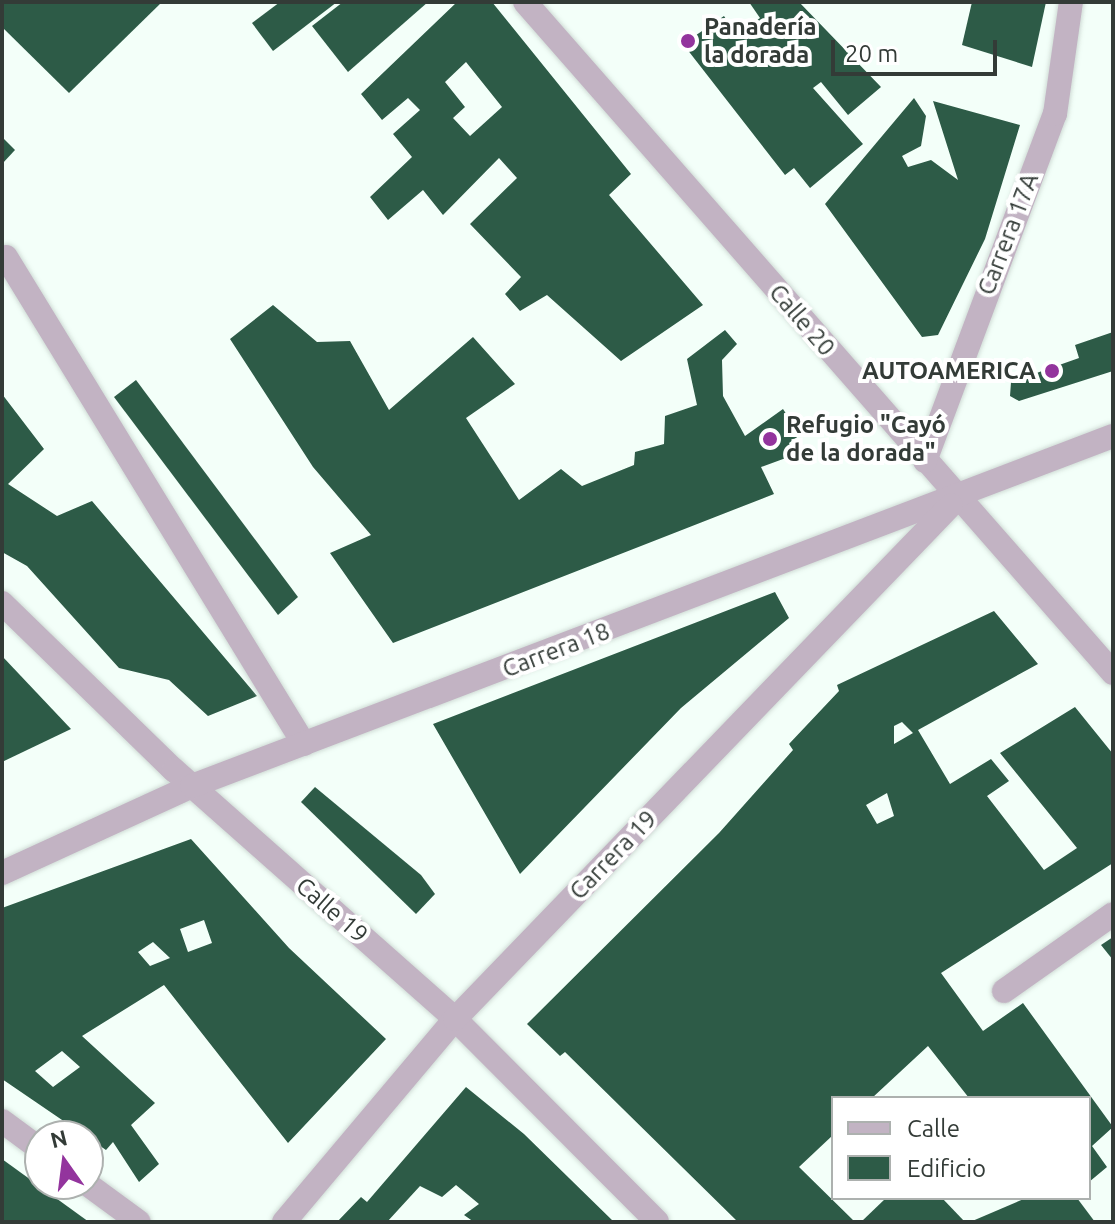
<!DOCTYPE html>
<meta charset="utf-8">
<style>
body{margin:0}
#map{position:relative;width:1115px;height:1224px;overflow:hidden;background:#f3fff9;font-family:Ubuntu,sans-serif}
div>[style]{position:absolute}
.building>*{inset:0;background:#2d5b47}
.roads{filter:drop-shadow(0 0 2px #d0dcd6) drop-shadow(0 0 2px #d0dcd6)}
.minor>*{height:24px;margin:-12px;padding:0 12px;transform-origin:12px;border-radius:12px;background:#c2b3c3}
.dots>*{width:22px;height:22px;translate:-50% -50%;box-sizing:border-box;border:4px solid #fff;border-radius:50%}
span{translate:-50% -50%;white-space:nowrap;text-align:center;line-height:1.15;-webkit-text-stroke:8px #fff;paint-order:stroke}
.poi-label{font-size:24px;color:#333b37;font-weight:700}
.left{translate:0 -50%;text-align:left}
.right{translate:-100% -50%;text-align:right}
.street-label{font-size:24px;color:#333b37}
.frame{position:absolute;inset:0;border:4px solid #333b37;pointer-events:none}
.legend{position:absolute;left:831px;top:1096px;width:260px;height:104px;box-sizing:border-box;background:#fff;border:2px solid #adb1af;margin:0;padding:10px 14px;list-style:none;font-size:24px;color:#333b37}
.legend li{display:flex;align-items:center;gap:16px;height:40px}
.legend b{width:40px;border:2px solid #adb1af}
.north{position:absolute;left:24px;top:1120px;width:80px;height:80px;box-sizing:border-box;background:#fff;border:2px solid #adb1af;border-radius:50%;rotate:346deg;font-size:22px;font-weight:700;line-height:32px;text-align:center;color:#333b37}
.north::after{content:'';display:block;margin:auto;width:28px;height:36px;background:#93349d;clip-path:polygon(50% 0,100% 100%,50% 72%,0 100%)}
.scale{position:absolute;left:831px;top:40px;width:166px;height:36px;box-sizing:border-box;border:4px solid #333b37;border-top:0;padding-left:10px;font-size:24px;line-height:28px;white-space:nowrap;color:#333b37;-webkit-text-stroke:6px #fff;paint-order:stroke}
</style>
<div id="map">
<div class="building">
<i style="clip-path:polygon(2px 2px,162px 2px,69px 93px,2px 27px)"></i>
<i style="clip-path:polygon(280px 2px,337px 2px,273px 51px,252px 23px)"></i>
<i style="clip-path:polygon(343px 2px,428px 2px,348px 72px,312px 26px)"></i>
<i style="clip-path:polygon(evenodd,457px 2px,492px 2px,631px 174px,609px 195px,703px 305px,621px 361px,547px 295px,520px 311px,505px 294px,521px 277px,470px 224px,517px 178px,499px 158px,443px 215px,423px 190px,388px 220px,370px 197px,412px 157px,393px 134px,420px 110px,408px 98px,382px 120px,361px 94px,457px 2px,466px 62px,502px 107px,470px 136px,453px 118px,465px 107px,445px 82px,466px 62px)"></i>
<i style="clip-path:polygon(749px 2px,799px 2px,881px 87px,848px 115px,821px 82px,813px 88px,863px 144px,810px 188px,794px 168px,785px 175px,683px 44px,724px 16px,736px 35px,760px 18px)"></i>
<i style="clip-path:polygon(972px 2px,1046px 2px,1032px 67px,962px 45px)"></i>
<i style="clip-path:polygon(914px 98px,926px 116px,921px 146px,902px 156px,908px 167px,931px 160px,958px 180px,933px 101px,1020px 125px,985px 239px,938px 335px,922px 337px,825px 204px)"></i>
<i style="clip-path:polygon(2px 137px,15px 150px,2px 164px)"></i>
<i style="clip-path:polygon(273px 305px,317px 342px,350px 341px,389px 410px,473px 337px,515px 384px,466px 418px,519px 500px,561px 469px,582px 486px,634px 465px,635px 452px,664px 444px,665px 416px,697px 405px,687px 359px,725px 330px,737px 344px,722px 360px,723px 396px,745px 436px,783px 409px,800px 435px,789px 443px,794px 455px,761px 467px,774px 494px,393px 643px,330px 553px,371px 535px,313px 467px,230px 339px)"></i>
<i style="clip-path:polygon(1113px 332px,1113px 371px,1019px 401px,1010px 396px,1011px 382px,1079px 358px,1075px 345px)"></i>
<i style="clip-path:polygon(136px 380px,298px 597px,278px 615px,114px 397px)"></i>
<i style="clip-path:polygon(2px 394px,44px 449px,8px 484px,57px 516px,92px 501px,257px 696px,208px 716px,169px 680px,119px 668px,27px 566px,2px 552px)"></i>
<i style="clip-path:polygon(775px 592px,789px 618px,681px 708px,520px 874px,433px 724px)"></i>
<i style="clip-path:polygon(evenodd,994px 611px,1038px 664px,918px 730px,950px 784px,991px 759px,1009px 781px,987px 796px,1044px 870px,1077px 848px,1000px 753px,1075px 707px,1113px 754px,1113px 863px,941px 973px,983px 1031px,1023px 1003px,1113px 1127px,1092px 1146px,1107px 1167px,1089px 1182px,1089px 1098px,969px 1098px,928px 1046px,872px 1098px,833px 1098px,833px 1135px,799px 1167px,855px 1222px,738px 1222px,565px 1052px,560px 1056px,527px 1024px,719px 833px,793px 750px,789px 744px,839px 691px,837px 685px,994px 611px,902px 722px,913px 733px,894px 744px,894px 726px,902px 722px,994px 611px,887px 793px,894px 816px,877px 824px,866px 805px,887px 793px)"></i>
<i style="clip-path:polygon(2px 656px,71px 729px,2px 762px)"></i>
<i style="clip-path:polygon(315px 787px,421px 875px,435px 894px,416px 914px,301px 802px)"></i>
<i style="clip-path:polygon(evenodd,191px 839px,289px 948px,386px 1039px,288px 1143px,164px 985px,82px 1036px,155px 1103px,131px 1125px,159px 1164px,139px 1182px,113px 1142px,106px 1150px,2px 1079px,2px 908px,191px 839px,204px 920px,212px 943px,188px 952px,180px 929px,204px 920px,191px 839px,153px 942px,170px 958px,150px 966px,138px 952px,153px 942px,191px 839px,62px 1051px,80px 1067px,53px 1087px,35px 1071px,62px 1051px)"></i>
<i style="clip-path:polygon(1113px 937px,1113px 960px,1101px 945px)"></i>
<i style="clip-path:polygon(466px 1087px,524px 1134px,614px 1222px,474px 1222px,464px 1215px,479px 1204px,456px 1185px,442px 1197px,420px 1186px,387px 1222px,337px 1222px,361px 1197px,367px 1202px)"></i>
<i style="clip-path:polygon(2px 1159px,89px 1222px,2px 1222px)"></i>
<i style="clip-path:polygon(886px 1198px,942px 1198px,965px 1222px,861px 1222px)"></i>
<i style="clip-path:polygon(1026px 1198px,1077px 1198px,1095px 1222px,970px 1222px)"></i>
</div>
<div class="roads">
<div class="minor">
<i style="left:525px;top:2px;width:892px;rotate:48.77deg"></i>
<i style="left:6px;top:257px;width:571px;rotate:58.54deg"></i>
<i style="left:925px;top:461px;width:371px;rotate:-69.5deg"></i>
<i style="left:1055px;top:114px;width:113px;rotate:-81.9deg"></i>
<i style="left:2px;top:603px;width:240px;rotate:44.2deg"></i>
<i style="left:174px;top:770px;width:375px;rotate:41.5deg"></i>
<i style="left:455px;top:1019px;width:286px;rotate:45.1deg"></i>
<i style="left:2px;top:873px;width:209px;rotate:-24.6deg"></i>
<i style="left:192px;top:786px;width:985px;rotate:-20.81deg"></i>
<i style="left:1004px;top:991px;width:133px;rotate:-35.2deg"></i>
<i style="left:2px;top:1121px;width:47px;rotate:36.4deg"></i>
<i style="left:87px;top:1184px;width:64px;rotate:36.2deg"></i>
<i style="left:284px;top:1222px;width:265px;rotate:-49.9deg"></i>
<i style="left:455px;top:1019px;width:714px;rotate:-46.02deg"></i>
</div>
</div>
<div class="dots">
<i style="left:688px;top:41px;background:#93349d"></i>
<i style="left:1052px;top:371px;background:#93349d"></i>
<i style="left:770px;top:439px;background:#93349d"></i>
</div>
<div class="poi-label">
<span class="left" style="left:704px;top:41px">Panadería<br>la dorada</span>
<span class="right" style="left:1036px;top:371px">AUTOAMERICA</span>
<span class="left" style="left:786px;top:439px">Refugio "Cayó<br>de la dorada"</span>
</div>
<div class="street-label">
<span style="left:1008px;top:234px;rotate:-69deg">Carrera 17A</span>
<span style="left:802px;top:320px;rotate:49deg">Calle 20</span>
<span style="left:556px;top:650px;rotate:-21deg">Carrera 18</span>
<span style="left:613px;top:855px;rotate:-46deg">Carrera 19</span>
<span style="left:332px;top:910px;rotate:41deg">Calle 19</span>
</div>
<div class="frame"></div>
<ul class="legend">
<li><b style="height:10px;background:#c2b3c3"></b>Calle</li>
<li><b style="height:22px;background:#2d5b47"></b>Edificio</li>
</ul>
<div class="north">N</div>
<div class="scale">20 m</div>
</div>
